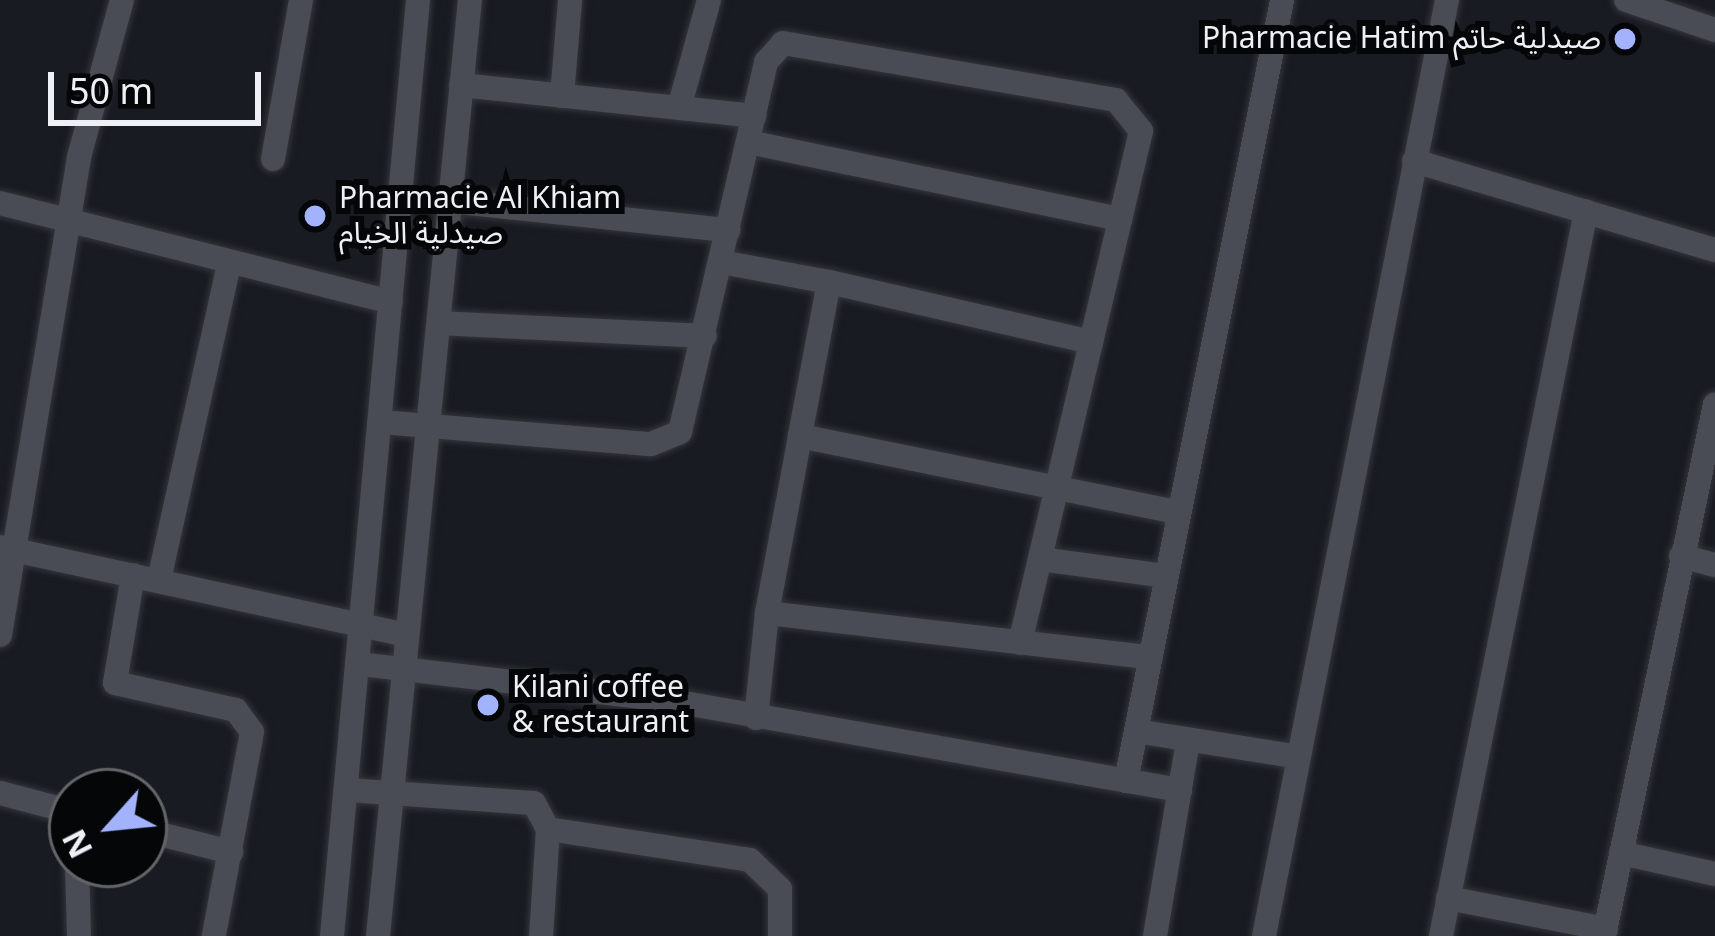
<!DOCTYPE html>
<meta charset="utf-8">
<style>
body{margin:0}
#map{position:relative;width:1715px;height:936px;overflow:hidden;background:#191b22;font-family:Georgia,"Noto Sans Arabic",serif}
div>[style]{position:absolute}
.roads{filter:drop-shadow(0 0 3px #34353a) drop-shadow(0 0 3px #34353a)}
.street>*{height:24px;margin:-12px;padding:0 12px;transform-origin:12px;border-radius:12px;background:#4a4c55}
.dots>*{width:33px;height:33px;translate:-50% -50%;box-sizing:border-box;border:6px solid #050608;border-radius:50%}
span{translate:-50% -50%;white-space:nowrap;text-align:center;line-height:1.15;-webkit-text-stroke:12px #050608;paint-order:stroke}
.poi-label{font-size:30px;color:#eef0f5}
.right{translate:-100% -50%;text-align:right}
.left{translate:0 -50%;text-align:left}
.north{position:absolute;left:48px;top:768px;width:120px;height:120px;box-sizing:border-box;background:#050608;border:3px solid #626467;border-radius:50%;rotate:243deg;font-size:33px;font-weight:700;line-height:48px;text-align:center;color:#eef0f5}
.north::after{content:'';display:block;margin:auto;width:42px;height:54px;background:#a3b2fd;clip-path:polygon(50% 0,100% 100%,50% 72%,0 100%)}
.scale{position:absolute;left:48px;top:72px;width:213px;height:54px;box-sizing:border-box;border:6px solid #eef0f5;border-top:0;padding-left:15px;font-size:36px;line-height:42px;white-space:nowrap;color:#eef0f5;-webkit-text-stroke:9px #050608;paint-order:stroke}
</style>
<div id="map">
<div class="roads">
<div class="street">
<i style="left:1626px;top:0;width:94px;rotate:18.6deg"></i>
<i style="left:461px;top:85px;width:295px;rotate:6deg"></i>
<i style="left:562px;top:96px;width:96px;rotate:-85.2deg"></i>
<i style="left:679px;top:108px;width:112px;rotate:-74.5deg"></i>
<i style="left:748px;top:142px;width:380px;rotate:11.7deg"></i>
<i style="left:273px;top:159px;width:161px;rotate:-80deg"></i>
<i style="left:1414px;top:161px;width:314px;rotate:16.5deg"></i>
<i style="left:450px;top:201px;width:280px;rotate:6deg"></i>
<i style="left:0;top:203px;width:403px;rotate:14.2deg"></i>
<i style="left:721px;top:262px;width:110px;rotate:10.5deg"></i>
<i style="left:829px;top:282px;width:157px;rotate:100.7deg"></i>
<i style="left:800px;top:436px;width:386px;rotate:11.4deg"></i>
<i style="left:829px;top:282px;width:269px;rotate:12.9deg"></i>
<i style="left:439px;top:323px;width:266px;rotate:2.8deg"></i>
<i style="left:381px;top:422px;width:271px;rotate:4.7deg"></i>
<i style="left:651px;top:444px;width:31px;rotate:-22deg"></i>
<i style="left:680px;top:432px;width:380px;rotate:-76.9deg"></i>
<i style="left:766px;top:62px;width:25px;rotate:-48deg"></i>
<i style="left:783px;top:43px;width:338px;rotate:9.7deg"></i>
<i style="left:1116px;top:100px;width:40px;rotate:51deg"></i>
<i style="left:1141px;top:131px;width:526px;rotate:103.3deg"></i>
<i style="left:0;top:547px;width:416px;rotate:12.2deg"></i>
<i style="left:1681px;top:556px;width:35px;rotate:15deg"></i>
<i style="left:1040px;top:559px;width:126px;rotate:7.7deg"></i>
<i style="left:133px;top:575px;width:109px;rotate:99.5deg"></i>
<i style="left:115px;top:683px;width:124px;rotate:12.6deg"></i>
<i style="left:236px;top:710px;width:27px;rotate:54deg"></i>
<i style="left:252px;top:732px;width:208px;rotate:100.6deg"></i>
<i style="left:159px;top:580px;width:325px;rotate:-77.5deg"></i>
<i style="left:767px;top:613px;width:180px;rotate:-79.4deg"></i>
<i style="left:0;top:635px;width:484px;rotate:-80.6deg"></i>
<i style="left:79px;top:157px;width:163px;rotate:-74.7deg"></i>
<i style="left:360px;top:664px;width:315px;rotate:6.7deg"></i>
<i style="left:673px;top:701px;width:515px;rotate:9.96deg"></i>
<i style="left:756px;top:718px;width:106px;rotate:-84deg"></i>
<i style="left:767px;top:613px;width:386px;rotate:6.6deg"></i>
<i style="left:1136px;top:731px;width:160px;rotate:9deg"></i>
<i style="left:1126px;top:781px;width:796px;rotate:-78.7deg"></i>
<i style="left:347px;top:790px;width:187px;rotate:4deg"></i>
<i style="left:534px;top:803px;width:30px;rotate:62deg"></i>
<i style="left:548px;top:829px;width:107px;rotate:93.7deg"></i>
<i style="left:0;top:793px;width:74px;rotate:14.8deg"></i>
<i style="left:548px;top:829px;width:204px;rotate:8.7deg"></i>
<i style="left:750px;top:860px;width:42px;rotate:44deg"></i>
<i style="left:780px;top:889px;width:47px;rotate:90deg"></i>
<i style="left:144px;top:830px;width:90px;rotate:14.2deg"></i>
<i style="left:1621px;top:853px;width:96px;rotate:12.6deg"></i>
<i style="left:77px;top:864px;width:72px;rotate:88.4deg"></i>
<i style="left:1448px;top:898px;width:161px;rotate:11.1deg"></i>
<i style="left:332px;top:936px;width:940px;rotate:-84.75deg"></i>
<i style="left:378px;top:936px;width:941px;rotate:-84.39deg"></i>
<i style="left:1155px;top:936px;width:199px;rotate:-80.4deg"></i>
<i style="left:1264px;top:936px;width:954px;rotate:-78.94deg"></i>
<i style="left:1441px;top:936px;width:739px;rotate:-78.69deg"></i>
<i style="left:1604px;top:936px;width:543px;rotate:-78.21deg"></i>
</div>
</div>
<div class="dots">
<i style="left:1625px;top:39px;background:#a3b2fd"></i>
<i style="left:315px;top:216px;background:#a3b2fd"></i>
<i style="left:488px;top:705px;background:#a3b2fd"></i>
</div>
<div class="poi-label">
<span class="right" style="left:1601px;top:39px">Pharmacie Hatim صيدلية حاتم</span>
<span class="left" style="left:339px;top:216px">Pharmacie Al Khiam<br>صيدلية الخيام</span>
<span class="left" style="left:512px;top:705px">Kilani coffee<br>&amp; restaurant</span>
</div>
<div class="north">N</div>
<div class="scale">50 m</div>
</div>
